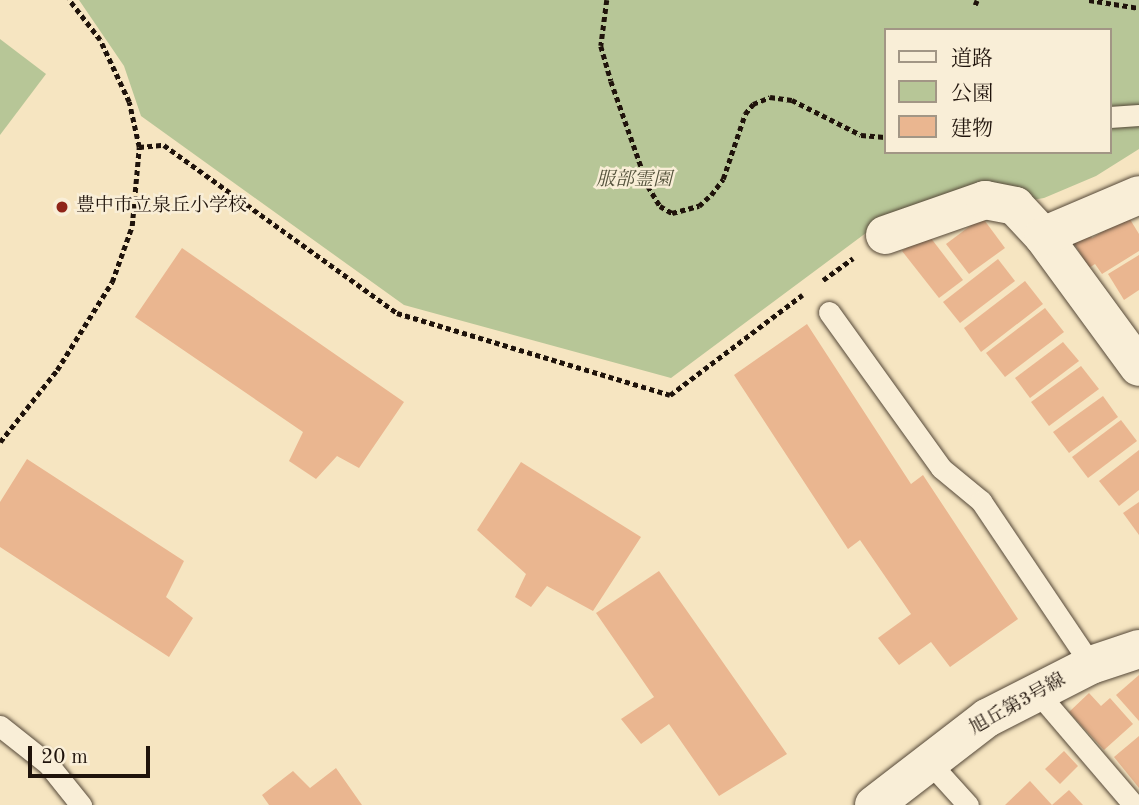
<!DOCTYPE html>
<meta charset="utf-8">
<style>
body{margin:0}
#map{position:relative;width:1139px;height:805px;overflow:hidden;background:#f6e5c1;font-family:"Old Standard TT","Noto Serif JP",serif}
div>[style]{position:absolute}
.green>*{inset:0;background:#b7c697}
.building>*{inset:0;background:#eab690}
.path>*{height:4.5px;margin-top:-2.25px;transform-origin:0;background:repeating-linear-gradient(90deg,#1f130b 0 5px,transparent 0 8.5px)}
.roads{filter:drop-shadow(0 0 2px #554838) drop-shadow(0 0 2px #554838)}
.service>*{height:21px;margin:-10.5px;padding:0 10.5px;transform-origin:10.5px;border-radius:10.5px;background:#f9eed7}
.minor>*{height:38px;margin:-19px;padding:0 19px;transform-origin:19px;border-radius:19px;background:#f9eed7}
.dots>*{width:19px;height:19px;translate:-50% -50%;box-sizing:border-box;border:4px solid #f9eed7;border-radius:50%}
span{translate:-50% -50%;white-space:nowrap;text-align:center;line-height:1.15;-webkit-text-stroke:5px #f9eed7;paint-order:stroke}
.park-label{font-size:19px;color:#54523c;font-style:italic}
.poi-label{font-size:19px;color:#1f130b}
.left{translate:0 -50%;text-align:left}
.street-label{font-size:19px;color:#1f130b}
.legend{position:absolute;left:884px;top:28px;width:228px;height:126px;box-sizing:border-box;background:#f9eed7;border:2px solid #a29685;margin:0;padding:9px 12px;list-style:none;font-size:21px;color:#1f130b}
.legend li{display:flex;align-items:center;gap:14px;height:35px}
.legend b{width:35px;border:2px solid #a29685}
.scale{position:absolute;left:28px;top:746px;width:122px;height:32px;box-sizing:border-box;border:4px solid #1f130b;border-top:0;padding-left:9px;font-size:21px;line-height:24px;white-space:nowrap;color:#1f130b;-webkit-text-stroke:5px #f9eed7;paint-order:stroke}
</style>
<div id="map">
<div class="green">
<i style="clip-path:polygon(evenodd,79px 0,1139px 0,1139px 149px,1096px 176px,1044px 198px,874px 227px,671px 378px,404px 305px,141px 116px,124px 66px,79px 0,885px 30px,1109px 30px,1109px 152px,885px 152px,885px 30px)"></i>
<i style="clip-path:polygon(0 39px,46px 74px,0 135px)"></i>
</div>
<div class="building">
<i style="clip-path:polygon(1128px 216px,1139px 234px,1139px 251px,1102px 274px,1095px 264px,1089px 268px,1074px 243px,1089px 234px,1092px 238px)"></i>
<i style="clip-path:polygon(982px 217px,1005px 248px,969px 274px,946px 244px)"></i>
<i style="clip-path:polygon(927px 233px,963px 280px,939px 298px,902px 251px)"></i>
<i style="clip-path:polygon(182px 248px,404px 402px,359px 468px,337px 456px,316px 479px,289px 461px,303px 432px,135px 317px)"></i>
<i style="clip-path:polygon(1139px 255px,1139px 290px,1124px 300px,1108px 274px)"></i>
<i style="clip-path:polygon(998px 259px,1015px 281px,960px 323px,943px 302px)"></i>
<i style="clip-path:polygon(1025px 281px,1043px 304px,981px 352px,964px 328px)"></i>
<i style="clip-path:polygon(1045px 308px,1064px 332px,1005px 377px,986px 353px)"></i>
<i style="clip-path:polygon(807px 324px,911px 484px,923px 475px,1018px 619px,950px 667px,931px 642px,899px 665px,878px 638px,911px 614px,860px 540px,848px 549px,734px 375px)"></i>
<i style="clip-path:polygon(1063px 342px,1079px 361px,1030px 398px,1015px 378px)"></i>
<i style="clip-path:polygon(1081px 366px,1099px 389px,1049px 426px,1031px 402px)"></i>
<i style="clip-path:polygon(1103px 396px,1118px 417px,1069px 453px,1053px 432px)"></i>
<i style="clip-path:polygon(1121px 420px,1137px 441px,1088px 478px,1072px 457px)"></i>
<i style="clip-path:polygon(1139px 450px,1139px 490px,1119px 506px,1099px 481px)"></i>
<i style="clip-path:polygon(27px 459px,184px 561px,166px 597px,193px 618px,169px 657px,0 547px,0 502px)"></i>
<i style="clip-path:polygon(521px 462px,641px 537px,593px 611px,547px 586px,531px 607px,515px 597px,526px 574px,477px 530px)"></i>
<i style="clip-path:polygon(1139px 502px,1139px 535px,1123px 513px)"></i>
<i style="clip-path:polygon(659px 571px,787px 754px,719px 796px,669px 724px,641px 744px,621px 719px,654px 697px,596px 613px)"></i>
<i style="clip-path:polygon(1139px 675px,1139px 721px,1116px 695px)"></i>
<i style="clip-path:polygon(1089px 693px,1101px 706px,1110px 698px,1133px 724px,1104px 750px,1069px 712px)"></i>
<i style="clip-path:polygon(1139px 736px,1139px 788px,1114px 757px)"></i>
<i style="clip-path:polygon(1064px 751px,1078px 766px,1060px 784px,1045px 769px)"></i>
<i style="clip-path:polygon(336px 768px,362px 805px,269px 805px,262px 795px,293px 771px,310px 788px)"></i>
<i style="clip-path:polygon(1030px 781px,1052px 805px,1005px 805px)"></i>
<i style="clip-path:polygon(1069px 790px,1083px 805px,1052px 805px)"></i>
</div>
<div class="path">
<i style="left:607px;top:0;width:46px;rotate:97.4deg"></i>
<i style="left:601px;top:46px;width:36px;rotate:74deg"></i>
<i style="left:611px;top:81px;width:111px;rotate:70.6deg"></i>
<i style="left:648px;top:186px;width:23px;rotate:59deg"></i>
<i style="left:660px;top:206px;width:14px;rotate:30deg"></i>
<i style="left:672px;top:213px;width:28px;rotate:-15deg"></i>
<i style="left:699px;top:206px;width:16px;rotate:-43deg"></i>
<i style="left:711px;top:195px;width:20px;rotate:-53deg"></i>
<i style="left:723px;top:179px;width:69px;rotate:-71.3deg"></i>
<i style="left:745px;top:114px;width:13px;rotate:-51deg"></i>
<i style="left:753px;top:104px;width:18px;rotate:-22deg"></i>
<i style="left:770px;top:97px;width:22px;rotate:8deg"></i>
<i style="left:792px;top:100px;width:77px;rotate:26.9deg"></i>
<i style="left:861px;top:135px;width:24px;rotate:5deg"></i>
<i style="left:1089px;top:0;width:51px;rotate:9.1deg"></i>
<i style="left:975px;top:5px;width:5px;rotate:-68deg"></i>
<i style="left:139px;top:147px;width:25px;rotate:-5deg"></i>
<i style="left:164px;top:145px;width:287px;rotate:35.8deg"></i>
<i style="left:397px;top:313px;width:285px;rotate:16.7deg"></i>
<i style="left:670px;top:395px;width:166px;rotate:-37.1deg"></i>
<i style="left:823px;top:280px;width:37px;rotate:-36deg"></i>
<i style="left:0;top:442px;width:92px;rotate:-51.6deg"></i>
<i style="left:57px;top:370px;width:104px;rotate:-58deg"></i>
<i style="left:112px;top:282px;width:59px;rotate:-70.3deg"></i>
<i style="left:132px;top:226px;width:79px;rotate:-84.9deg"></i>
<i style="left:139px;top:147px;width:46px;rotate:-102.5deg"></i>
<i style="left:129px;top:102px;width:68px;rotate:-115.1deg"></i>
<i style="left:100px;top:40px;width:51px;rotate:-127.8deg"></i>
</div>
<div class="roads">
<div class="service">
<i style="left:1109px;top:117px;width:30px;rotate:-4deg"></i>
<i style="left:829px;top:312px;width:192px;rotate:54.3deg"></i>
<i style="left:941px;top:468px;width:52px;rotate:39.5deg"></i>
<i style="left:981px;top:501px;width:197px;rotate:56.1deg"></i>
<i style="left:1037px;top:692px;width:149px;rotate:49.4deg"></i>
<i style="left:0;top:726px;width:61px;rotate:38.4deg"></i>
<i style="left:48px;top:764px;width:53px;rotate:51.2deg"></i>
<i style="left:929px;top:762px;width:58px;rotate:47.8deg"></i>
</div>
<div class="minor">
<i style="left:885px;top:235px;width:106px;rotate:-19.3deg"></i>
<i style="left:985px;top:200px;width:31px;rotate:11deg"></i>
<i style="left:1015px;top:206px;width:41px;rotate:47deg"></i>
<i style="left:1043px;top:236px;width:162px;rotate:53.8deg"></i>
<i style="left:1043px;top:236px;width:104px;rotate:-23.1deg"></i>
<i style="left:874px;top:805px;width:143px;rotate:-37.6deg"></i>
<i style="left:987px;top:718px;width:117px;rotate:-27deg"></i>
<i style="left:1091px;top:665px;width:51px;rotate:-18.4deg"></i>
</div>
</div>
<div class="dots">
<i style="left:62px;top:207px;background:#8f2418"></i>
</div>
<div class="park-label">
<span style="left:634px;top:181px">服部霊園</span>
</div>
<div class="poi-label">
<span class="left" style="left:76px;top:207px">豊中市立泉丘小学校</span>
</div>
<div class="street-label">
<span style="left:1018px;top:705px;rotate:-29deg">旭丘第3号線</span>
</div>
<ul class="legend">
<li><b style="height:9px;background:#f9eed7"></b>道路</li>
<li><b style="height:19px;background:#b7c697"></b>公園</li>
<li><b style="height:19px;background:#eab690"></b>建物</li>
</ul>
<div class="scale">20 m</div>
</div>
